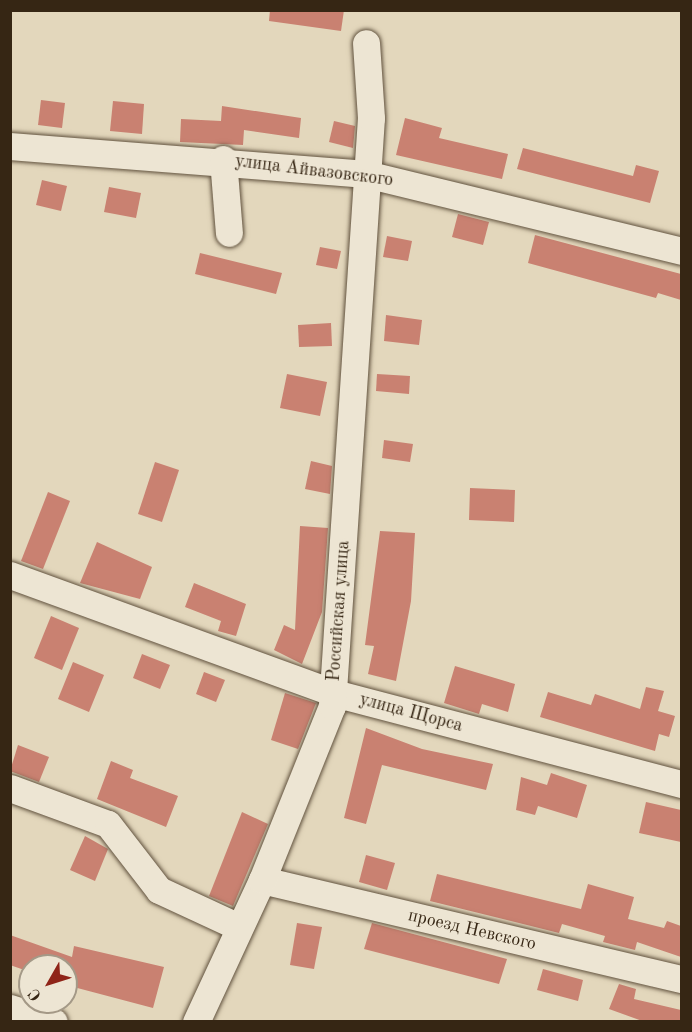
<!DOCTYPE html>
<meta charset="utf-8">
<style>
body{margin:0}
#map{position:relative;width:692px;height:1032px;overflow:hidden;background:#e3d7bc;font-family:"Old Standard TT",serif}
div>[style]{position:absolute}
.building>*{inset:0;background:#c98171}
.roads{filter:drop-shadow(0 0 2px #61523e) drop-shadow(0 0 2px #61523e)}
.minor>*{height:27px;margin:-13.5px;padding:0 13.5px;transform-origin:13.5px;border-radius:13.5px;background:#ede5d3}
span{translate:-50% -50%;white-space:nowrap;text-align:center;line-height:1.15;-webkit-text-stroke:4.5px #ede5d3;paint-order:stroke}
.street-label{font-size:18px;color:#362614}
.frame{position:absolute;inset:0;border:12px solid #362614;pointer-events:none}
.north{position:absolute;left:18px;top:954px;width:60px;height:60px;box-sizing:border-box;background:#ede5d3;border:2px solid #a49987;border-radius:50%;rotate:231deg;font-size:16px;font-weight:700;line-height:24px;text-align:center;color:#362614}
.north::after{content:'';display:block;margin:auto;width:21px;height:27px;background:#8f2418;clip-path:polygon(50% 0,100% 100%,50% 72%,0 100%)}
</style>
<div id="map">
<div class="building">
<i style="clip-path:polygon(270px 10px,344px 10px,341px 31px,269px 21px)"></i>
<i style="clip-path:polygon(41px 100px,65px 103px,62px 128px,38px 125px)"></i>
<i style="clip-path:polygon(113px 101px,144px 104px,142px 134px,110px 131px)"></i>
<i style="clip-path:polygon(222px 106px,301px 118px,299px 138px,244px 130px,243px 145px,180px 142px,181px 119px,221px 121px)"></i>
<i style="clip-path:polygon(405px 118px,442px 128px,439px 138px,508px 154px,502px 179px,396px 155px)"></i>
<i style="clip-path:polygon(334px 121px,355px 126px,353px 148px,329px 142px)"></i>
<i style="clip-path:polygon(523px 148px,633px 176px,636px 165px,659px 171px,650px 203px,517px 169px)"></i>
<i style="clip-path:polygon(42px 180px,67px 186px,61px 211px,36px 205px)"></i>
<i style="clip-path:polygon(109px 187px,141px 193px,136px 218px,104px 212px)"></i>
<i style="clip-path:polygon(458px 214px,489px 222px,483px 245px,452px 237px)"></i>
<i style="clip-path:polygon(535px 235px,681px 274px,681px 300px,658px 293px,656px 298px,528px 263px)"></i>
<i style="clip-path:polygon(387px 236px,412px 241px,408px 261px,383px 257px)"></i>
<i style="clip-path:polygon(320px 247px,341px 251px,337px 269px,316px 265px)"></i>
<i style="clip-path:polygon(200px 253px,282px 273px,276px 294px,195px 274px)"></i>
<i style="clip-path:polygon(386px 315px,422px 320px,419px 345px,384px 341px)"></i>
<i style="clip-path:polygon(331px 323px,332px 346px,299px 347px,298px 325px)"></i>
<i style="clip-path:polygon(287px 374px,327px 382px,320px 416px,280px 408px)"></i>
<i style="clip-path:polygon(377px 374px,410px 376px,409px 394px,376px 391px)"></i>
<i style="clip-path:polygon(384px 440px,413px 444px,410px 462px,382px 458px)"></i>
<i style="clip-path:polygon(311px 461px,332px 466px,330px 494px,305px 489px)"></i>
<i style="clip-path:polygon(155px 462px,179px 470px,162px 522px,138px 514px)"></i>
<i style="clip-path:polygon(470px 488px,515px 490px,514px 522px,469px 520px)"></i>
<i style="clip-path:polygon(48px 492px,70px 501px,43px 569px,21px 561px)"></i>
<i style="clip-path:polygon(300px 526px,328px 528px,322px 612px,302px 664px,274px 650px,284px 625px,295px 630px)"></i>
<i style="clip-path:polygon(380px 531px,415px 533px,411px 601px,396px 681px,368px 674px,374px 646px,365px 645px)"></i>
<i style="clip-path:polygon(97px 542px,152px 567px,140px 599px,80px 583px)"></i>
<i style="clip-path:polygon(194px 583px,246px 604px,236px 636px,218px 631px,221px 621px,185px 607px)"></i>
<i style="clip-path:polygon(51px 616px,79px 628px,62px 670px,34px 658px)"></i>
<i style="clip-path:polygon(142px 654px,170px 665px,160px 689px,133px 678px)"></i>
<i style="clip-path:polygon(73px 662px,104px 675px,89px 712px,58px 699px)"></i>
<i style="clip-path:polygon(455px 666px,515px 684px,508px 712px,482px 704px,479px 714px,444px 703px)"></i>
<i style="clip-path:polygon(204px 672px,225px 680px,216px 702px,196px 694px)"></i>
<i style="clip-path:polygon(646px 687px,664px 691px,658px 711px,675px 716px,669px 737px,659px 734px,655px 751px,540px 717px,548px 692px,591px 705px,595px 694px,640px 709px)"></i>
<i style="clip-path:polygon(285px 693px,316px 703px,298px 749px,271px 740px)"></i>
<i style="clip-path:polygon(366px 728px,422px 749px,493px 764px,486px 790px,382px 765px,366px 824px,344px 818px)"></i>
<i style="clip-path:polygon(18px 745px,49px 757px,39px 782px,10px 771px)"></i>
<i style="clip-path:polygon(111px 761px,133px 770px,130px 778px,178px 796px,166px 827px,97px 799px)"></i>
<i style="clip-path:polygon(551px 773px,587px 785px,577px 818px,538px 806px,535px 815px,516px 810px,521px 777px,547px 785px)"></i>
<i style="clip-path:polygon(646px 802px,681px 810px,681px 842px,639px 833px)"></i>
<i style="clip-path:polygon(242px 812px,268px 824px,233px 906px,209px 896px)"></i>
<i style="clip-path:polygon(85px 836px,108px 849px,95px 881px,70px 870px)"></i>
<i style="clip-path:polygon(366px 855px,395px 863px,387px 890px,359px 882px)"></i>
<i style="clip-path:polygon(437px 874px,581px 909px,588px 884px,634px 897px,628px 919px,664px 928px,667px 921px,681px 926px,681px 957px,637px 942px,635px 950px,603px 942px,605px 936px,562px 924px,559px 933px,430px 901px)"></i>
<i style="clip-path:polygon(297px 923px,322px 927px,314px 969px,290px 965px)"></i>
<i style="clip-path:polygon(372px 923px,507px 959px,499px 984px,364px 949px)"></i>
<i style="clip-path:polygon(10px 935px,72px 957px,74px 946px,164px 967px,153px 1008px,66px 985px,70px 966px,30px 966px,30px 972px,10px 965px)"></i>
<i style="clip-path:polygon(543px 969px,583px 980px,578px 1001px,537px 990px)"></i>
<i style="clip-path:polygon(619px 984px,636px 989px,634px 999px,681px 1010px,681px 1022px,645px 1022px,609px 1009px)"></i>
</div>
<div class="roads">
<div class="minor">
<i style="left:10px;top:146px;width:357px;rotate:4.5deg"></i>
<i style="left:366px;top:174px;width:325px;rotate:13.7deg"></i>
<i style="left:223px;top:159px;width:74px;rotate:85.4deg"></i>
<i style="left:10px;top:575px;width:345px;rotate:20deg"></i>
<i style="left:334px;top:693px;width:360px;rotate:14.7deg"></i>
<i style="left:10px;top:788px;width:104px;rotate:20.2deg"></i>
<i style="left:108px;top:824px;width:83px;rotate:52.3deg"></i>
<i style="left:159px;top:890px;width:88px;rotate:24.8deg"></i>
<i style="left:262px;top:880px;width:432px;rotate:13.3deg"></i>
<i style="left:10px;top:1008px;width:46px;rotate:17.7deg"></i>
<i style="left:196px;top:1022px;width:157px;rotate:-65.1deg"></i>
<i style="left:262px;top:880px;width:188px;rotate:-68.1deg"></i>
<i style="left:332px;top:706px;width:589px;rotate:-86.21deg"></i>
<i style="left:371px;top:118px;width:75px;rotate:-93.8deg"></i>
</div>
</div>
<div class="street-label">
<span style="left:314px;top:171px;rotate:7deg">улица Айвазовского</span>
<span style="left:339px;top:611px;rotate:-86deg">Российская улица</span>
<span style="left:411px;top:713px;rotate:15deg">улица Щорса</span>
<span style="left:472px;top:930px;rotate:13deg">проезд Невского</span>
</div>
<div class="frame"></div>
<div class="north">С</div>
</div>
